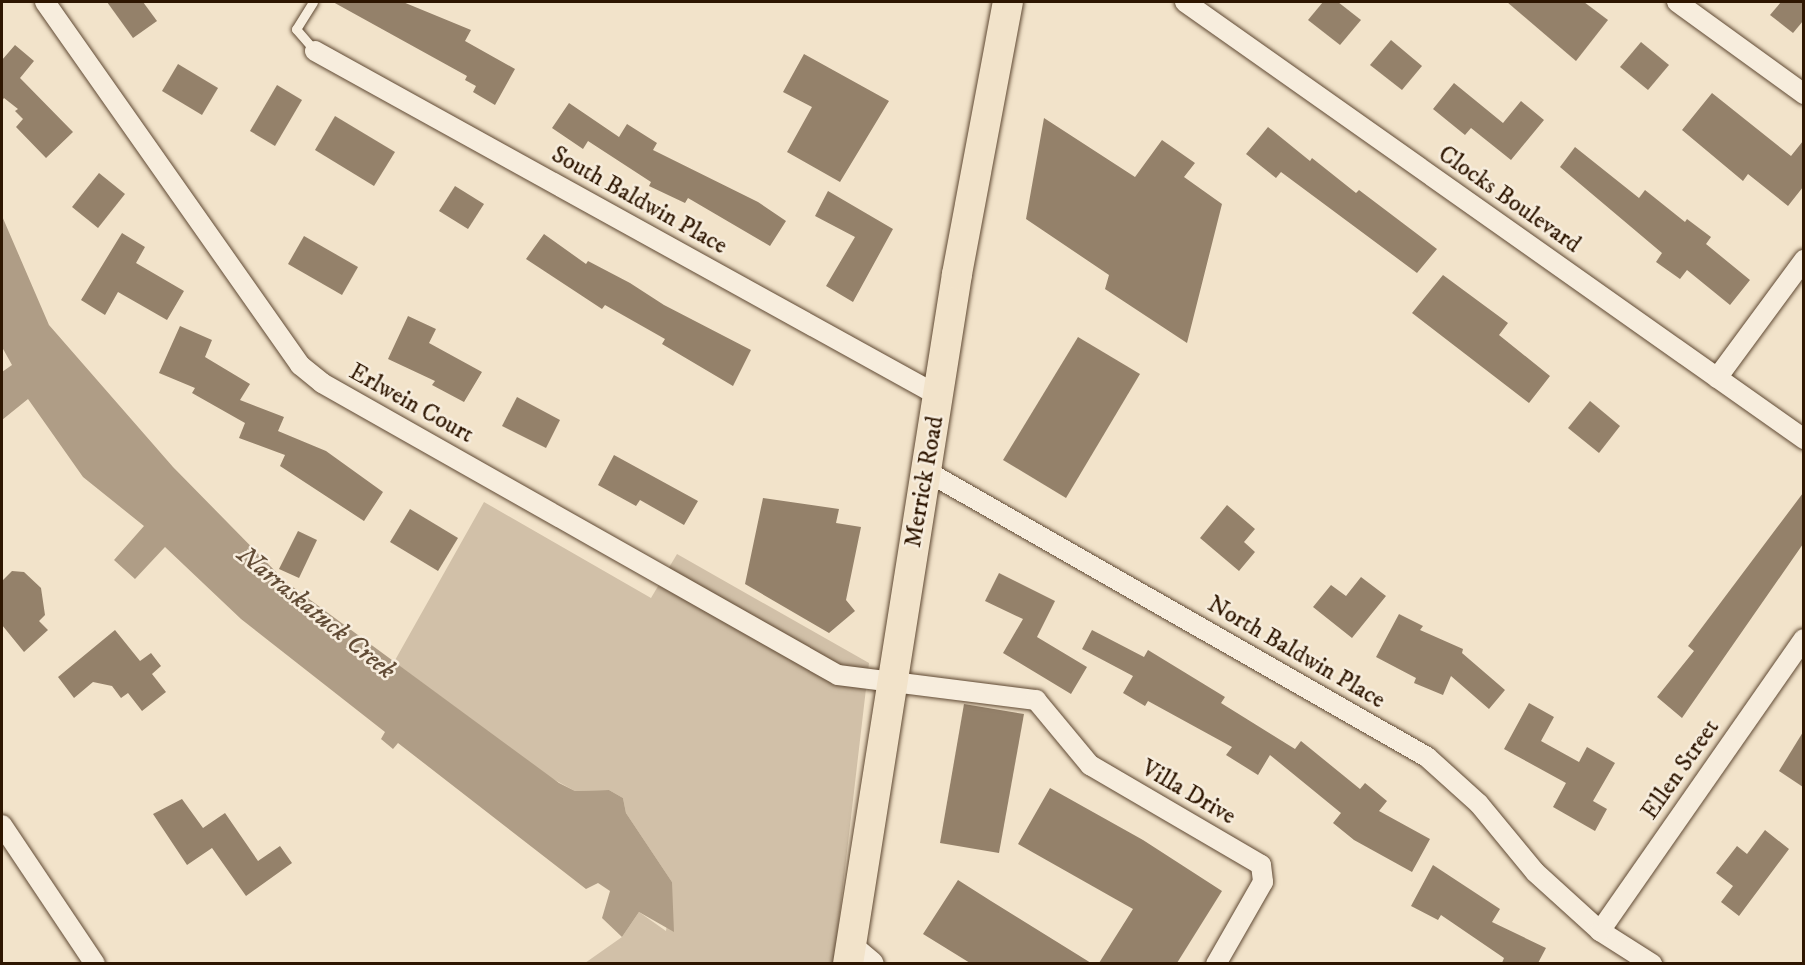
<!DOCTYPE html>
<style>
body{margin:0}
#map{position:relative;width:1805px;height:965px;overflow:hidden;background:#f2e3ca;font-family:"IM FELL DW Pica",serif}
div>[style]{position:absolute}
.green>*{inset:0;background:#d1c0a8}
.water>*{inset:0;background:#af9d86}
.building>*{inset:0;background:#94816a}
.roads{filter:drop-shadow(0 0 2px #5f4933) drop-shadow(0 0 2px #5f4933)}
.service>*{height:9px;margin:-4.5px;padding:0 4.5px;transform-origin:4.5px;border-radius:4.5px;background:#f7eddd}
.minor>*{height:20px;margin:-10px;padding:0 10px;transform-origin:10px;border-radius:10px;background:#f7eddd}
.secondary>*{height:27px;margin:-13.5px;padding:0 13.5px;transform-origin:13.5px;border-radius:13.5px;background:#f7eddd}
.primary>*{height:30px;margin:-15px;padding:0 15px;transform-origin:15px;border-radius:15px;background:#f2e3ca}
span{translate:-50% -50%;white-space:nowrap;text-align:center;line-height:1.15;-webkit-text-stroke:5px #f7eddd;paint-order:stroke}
.street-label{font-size:24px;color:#2e1601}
.water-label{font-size:26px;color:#624c36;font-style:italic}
.frame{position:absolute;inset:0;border:3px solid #2e1601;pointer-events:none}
</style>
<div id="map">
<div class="green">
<i style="clip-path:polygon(484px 502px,651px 598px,677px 554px,869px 663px,834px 963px,585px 963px,622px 937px,639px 912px,666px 931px,672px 882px,626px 813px,623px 798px,609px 790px,575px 791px,551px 778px,394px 662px)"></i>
</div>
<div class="water">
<i style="clip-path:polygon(2px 216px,49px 325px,173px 467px,286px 582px,559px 783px,575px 791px,609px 790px,623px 798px,626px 813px,672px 882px,674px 932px,639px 912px,622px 937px,602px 918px,610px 891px,598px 883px,586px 889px,398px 743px,393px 749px,381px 739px,385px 732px,241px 619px,165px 547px,135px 579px,114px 560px,144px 526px,83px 477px,28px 399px,2px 420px,2px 372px,12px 365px,2px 347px)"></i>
</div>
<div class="building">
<i style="clip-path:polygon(107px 2px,143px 2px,157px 21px,133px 38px)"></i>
<i style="clip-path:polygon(333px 2px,403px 2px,471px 30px,465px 41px,515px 69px,495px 105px,473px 92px,476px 86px,465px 80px,467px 76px)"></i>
<i style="clip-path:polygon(1323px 2px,1338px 2px,1361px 20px,1340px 45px,1308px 20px)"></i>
<i style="clip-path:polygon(1507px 2px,1584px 2px,1608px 20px,1576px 61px)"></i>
<i style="clip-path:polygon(1781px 2px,1803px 2px,1803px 21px,1793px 33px,1770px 15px)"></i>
<i style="clip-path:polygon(1391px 40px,1422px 66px,1402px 90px,1370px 65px)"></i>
<i style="clip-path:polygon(1641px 42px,1669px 65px,1648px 90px,1620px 67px)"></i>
<i style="clip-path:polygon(15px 45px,34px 61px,20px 78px,73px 132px,46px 158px,16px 127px,23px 119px,15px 111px,18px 109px,4px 98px,2px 101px,2px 60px)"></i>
<i style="clip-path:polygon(804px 54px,889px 101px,840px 182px,787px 152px,812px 107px,783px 92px)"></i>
<i style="clip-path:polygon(178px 64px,218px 88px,202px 115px,162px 91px)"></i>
<i style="clip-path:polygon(1454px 83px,1503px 123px,1521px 101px,1544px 120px,1511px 160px,1471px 128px,1465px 135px,1433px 109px)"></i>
<i style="clip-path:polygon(277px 85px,302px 100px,275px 146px,250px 131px)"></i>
<i style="clip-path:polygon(1712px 93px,1791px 156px,1803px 141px,1803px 187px,1788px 206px,1748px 174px,1743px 181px,1682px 130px)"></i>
<i style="clip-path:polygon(569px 103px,619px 137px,627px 124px,657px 143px,653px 150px,758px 202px,786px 221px,770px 246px,688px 198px,685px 203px,649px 186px,651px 182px,588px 141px,583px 149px,552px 128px)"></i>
<i style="clip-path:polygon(335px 116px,395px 152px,374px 186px,315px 150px)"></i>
<i style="clip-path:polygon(1044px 118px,1135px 177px,1162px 140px,1195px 163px,1184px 177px,1222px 204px,1187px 343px,1105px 289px,1109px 275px,1026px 219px)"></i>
<i style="clip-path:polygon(1268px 127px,1310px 161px,1312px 158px,1356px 193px,1359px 190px,1437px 249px,1417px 273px,1281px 172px,1276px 178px,1246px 154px)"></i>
<i style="clip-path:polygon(1575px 147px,1639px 198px,1645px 190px,1685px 222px,1687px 219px,1711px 237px,1706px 244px,1750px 280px,1730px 305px,1687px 270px,1680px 279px,1656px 262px,1662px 253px,1560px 167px)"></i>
<i style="clip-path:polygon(99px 173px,125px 194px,98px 228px,72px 207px)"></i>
<i style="clip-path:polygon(455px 186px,484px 204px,468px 229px,439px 211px)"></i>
<i style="clip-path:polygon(828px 191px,893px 229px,853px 302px,826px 286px,855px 237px,815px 216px)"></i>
<i style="clip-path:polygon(122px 233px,145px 247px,136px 263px,184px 291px,167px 320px,118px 292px,105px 315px,81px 300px)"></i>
<i style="clip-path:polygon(544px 234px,586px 264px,588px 261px,630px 283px,664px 305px,751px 350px,733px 386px,662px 344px,665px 339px,605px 305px,602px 309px,526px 259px)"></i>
<i style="clip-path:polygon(304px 236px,358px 267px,342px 295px,288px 264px)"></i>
<i style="clip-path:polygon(1443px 275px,1508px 323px,1499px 335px,1550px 376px,1529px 403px,1412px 313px)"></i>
<i style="clip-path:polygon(408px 316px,436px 329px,429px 343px,482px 372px,464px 402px,432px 385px,435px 381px,388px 359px)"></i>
<i style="clip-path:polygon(180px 326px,212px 340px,205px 357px,250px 384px,240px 400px,284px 417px,278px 431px,326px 451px,383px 492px,364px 521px,280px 466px,285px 455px,239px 438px,245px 423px,192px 393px,195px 388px,159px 373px)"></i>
<i style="clip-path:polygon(1078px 337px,1140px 374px,1066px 498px,1003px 460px)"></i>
<i style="clip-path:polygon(517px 397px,560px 420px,546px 448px,502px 426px)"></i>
<i style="clip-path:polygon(1590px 401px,1620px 426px,1599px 453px,1568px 428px)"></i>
<i style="clip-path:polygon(614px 455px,698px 501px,684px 525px,640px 500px,636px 506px,598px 485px)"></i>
<i style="clip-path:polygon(1803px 493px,1803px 544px,1682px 718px,1657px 697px,1694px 651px,1688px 646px)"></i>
<i style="clip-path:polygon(763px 498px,839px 509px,836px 523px,861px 527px,846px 600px,855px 611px,829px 633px,745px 584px)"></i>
<i style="clip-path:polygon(1227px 505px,1255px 529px,1244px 542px,1255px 552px,1239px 571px,1200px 538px)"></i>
<i style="clip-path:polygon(410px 509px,458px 538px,438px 571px,390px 542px)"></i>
<i style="clip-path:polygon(298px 531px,317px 540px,299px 578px,279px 569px)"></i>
<i style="clip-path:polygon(12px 571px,24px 572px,41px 588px,45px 615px,39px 621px,48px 630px,24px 652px,2px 625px,2px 581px)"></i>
<i style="clip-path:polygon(999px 573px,1055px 601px,1037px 637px,1087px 667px,1071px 694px,1003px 653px,1023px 619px,985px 601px)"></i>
<i style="clip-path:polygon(1361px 577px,1386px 596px,1352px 638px,1313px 607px,1331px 585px,1346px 596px)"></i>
<i style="clip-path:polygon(1399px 614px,1423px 626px,1420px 630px,1463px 649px,1462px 653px,1505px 690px,1489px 709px,1451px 676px,1443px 695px,1414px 683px,1416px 678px,1376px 657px)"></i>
<i style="clip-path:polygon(115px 630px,140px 661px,151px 653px,161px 666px,152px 674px,166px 692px,142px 711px,128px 693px,121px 698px,112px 686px,93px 682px,74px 698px,58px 677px)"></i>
<i style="clip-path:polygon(1092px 630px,1144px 657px,1148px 650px,1225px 697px,1221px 703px,1295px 749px,1301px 741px,1360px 789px,1365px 783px,1387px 801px,1379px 811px,1430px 839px,1412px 872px,1354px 840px,1333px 823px,1341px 813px,1270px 755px,1258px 775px,1226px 755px,1232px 747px,1148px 701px,1145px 706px,1123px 693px,1133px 676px,1082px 649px)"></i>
<i style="clip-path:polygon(1529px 703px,1554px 717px,1541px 741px,1579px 762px,1587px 747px,1615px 763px,1593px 801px,1607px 809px,1595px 831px,1553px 807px,1566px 783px,1504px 749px)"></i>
<i style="clip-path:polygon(964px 704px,1024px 714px,999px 853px,940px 843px)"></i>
<i style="clip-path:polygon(1803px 732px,1803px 787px,1779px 771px)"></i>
<i style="clip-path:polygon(1050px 788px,1143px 840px,1222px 891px,1177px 963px,1099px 963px,1133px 909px,1018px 844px)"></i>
<i style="clip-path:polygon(182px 799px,203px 828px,225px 813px,258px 861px,280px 846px,292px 863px,246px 896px,212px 848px,187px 865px,153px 814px)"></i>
<i style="clip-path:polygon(1765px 830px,1789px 849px,1739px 916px,1721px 902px,1733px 886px,1716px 873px,1737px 846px,1747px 854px)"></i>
<i style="clip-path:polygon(1433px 865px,1500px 909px,1492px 922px,1546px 948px,1538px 963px,1502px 963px,1504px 958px,1441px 915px,1438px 920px,1411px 906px)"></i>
<i style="clip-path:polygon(958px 880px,991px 901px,1091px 963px,970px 963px,923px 934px)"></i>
</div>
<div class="roads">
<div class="service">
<i style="left:313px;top:2px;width:32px;rotate:122deg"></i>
<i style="left:296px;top:29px;width:29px;rotate:49deg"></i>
</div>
<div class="minor">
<i style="left:45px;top:2px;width:444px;rotate:54.9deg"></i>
<i style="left:300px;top:365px;width:28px;rotate:39deg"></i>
<i style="left:322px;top:383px;width:593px;rotate:29.51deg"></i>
<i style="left:838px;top:675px;width:200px;rotate:7.2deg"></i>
<i style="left:1036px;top:700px;width:85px;rotate:50.3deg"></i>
<i style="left:1090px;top:765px;width:198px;rotate:30.3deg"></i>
<i style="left:1261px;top:865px;width:17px;rotate:83deg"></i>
<i style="left:1263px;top:882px;width:95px;rotate:119.8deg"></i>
<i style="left:1185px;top:2px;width:758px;rotate:35.22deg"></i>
<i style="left:1677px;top:2px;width:157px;rotate:35.9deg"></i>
<i style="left:315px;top:51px;width:713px;rotate:28.94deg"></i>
<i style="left:1717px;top:378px;width:147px;rotate:-53.6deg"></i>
<i style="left:926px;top:471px;width:577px;rotate:29.72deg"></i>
<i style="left:1427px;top:757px;width:70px;rotate:42.1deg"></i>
<i style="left:1479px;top:804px;width:88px;rotate:50.5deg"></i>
<i style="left:1535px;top:872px;width:88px;rotate:42.2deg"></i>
<i style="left:1600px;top:931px;width:62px;rotate:32.4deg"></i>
<i style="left:2px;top:825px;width:167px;rotate:56.2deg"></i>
<i style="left:1600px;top:931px;width:356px;rotate:-55.1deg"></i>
</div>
<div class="secondary">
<i style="left:852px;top:949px;width:23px;rotate:40deg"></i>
</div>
<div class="primary">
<i style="left:848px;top:964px;width:699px;rotate:-81.02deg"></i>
<i style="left:957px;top:274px;width:277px;rotate:-79.4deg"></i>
</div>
</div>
<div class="street-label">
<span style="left:1509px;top:200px;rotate:35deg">Clocks Boulevard</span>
<span style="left:639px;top:201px;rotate:29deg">South Baldwin Place</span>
<span style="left:411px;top:404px;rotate:29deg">Erlwein Court</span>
<span style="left:925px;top:482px;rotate:-80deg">Merrick Road</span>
<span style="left:1296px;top:653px;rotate:30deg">North Baldwin Place</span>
<span style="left:1681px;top:770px;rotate:-55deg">Ellen Street</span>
<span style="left:1188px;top:793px;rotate:30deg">Villa Drive</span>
</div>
<div class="water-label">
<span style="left:316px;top:613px;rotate:39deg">Narraskatuck Creek</span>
</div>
<div class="frame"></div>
</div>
